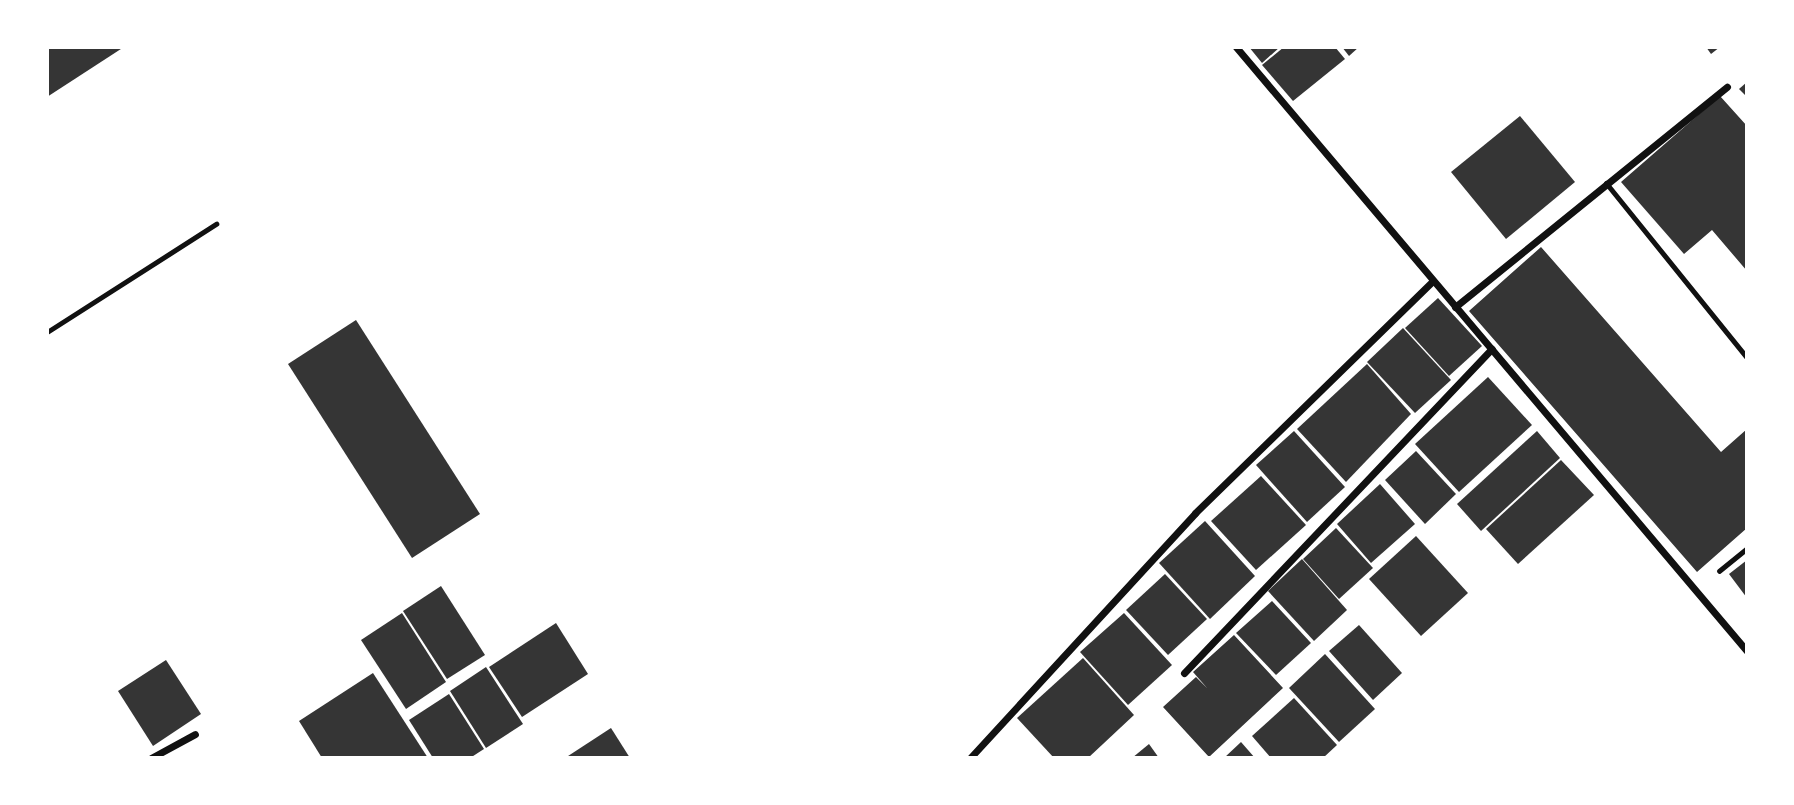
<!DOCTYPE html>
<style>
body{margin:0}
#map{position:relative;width:1794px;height:805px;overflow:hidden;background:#fff;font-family:"Archivo Narrow",sans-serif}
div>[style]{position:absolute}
.building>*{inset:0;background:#353535}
.path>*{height:4.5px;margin:-2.25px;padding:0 2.25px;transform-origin:2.25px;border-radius:2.25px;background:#111}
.service>*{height:5px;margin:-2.5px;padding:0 2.5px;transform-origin:2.5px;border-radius:2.5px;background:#111}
.minor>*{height:7px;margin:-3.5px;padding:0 3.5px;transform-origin:3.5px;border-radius:3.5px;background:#111}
span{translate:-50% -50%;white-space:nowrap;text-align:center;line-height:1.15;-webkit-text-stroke:7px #fff;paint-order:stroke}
.frame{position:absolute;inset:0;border:49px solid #fff;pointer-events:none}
</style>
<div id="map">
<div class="building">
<i style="clip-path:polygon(47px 47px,124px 47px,47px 97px)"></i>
<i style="clip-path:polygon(1249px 47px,1280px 47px,1262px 63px)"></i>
<i style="clip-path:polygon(1284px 47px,1335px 47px,1345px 59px,1293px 101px,1262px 65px)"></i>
<i style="clip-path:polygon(1342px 47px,1359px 47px,1349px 56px)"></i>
<i style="clip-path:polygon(1706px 47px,1720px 47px,1711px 54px)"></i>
<i style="clip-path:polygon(1747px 82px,1747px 97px,1739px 89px)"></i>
<i style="clip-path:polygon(1720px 96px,1747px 126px,1747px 271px,1712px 230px,1684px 254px,1621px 182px)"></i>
<i style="clip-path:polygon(1520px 116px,1575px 182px,1506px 239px,1451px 172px)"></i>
<i style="clip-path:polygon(1541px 247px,1721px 452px,1747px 429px,1747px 528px,1697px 572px,1469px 311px)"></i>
<i style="clip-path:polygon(1438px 298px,1482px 346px,1449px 376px,1405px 328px)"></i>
<i style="clip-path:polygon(356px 320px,480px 514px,412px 558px,288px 364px)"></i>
<i style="clip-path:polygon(1403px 328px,1451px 380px,1415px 413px,1367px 362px)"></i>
<i style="clip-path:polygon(1367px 364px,1411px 414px,1346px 482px,1297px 429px)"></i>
<i style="clip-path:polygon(1488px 377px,1532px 425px,1459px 492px,1415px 444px)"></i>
<i style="clip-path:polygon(1294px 431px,1345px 487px,1307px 522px,1256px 465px)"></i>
<i style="clip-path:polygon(1537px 431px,1560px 458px,1481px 531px,1457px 504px)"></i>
<i style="clip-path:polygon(1416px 451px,1456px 494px,1425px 524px,1385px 480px)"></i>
<i style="clip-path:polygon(1561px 460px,1594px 495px,1518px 564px,1486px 529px)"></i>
<i style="clip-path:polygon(1261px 476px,1306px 525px,1256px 570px,1211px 521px)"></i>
<i style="clip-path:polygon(1380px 484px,1415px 524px,1371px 563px,1337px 524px)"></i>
<i style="clip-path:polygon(1205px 521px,1255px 576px,1210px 619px,1159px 563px)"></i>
<i style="clip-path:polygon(1336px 528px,1373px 568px,1339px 599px,1303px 559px)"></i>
<i style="clip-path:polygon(1416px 536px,1468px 593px,1421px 636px,1369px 579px)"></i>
<i style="clip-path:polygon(1302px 559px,1347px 610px,1314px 641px,1268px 591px)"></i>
<i style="clip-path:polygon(1747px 560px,1747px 598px,1729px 574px)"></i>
<i style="clip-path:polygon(1165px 574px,1207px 619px,1168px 655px,1126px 610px)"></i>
<i style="clip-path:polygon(441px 586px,485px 655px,447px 679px,403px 611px)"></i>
<i style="clip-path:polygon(1272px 601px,1311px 643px,1276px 675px,1236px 633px)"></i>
<i style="clip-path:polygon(402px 613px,446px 682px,406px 709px,361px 640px)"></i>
<i style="clip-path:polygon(1124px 613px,1172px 665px,1128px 705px,1080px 652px)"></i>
<i style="clip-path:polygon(556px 623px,588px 674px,522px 717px,489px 667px)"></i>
<i style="clip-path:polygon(1359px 625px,1402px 673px,1373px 700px,1329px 651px)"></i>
<i style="clip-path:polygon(1234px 635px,1283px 688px,1209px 757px,1163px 707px,1196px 677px,1207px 688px,1193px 672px)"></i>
<i style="clip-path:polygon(1325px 654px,1375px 709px,1339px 742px,1289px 688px)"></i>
<i style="clip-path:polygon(1083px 658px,1134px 715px,1088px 758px,1054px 758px,1017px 718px)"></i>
<i style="clip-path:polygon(166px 660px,201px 714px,153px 746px,118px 691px)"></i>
<i style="clip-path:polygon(486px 667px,523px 724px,486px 748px,450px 691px)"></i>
<i style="clip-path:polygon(373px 673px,428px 758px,322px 758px,299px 721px)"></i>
<i style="clip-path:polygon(449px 694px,484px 749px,470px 758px,433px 758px,409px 720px)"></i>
<i style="clip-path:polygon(1294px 698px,1337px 745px,1323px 758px,1271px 758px,1252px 736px)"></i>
<i style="clip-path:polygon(611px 728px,630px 758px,565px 758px)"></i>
<i style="clip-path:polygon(1241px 742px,1255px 758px,1224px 758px)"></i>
<i style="clip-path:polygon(1149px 744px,1159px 758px,1132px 758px)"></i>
</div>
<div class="path">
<i style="left:1719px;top:571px;width:36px;rotate:-39deg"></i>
</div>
<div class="service">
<i style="left:1606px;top:183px;width:225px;rotate:51.1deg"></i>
<i style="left:47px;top:332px;width:201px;rotate:-32.6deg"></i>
</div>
<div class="minor">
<i style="left:1236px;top:47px;width:791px;rotate:49.77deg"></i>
<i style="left:1455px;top:307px;width:350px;rotate:-39deg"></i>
<i style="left:1184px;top:673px;width:447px;rotate:-46.5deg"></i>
<i style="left:151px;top:758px;width:50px;rotate:-28.6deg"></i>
<i style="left:970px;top:758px;width:333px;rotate:-47.4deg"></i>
<i style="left:1195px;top:513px;width:331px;rotate:-44.3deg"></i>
</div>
<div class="frame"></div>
</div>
